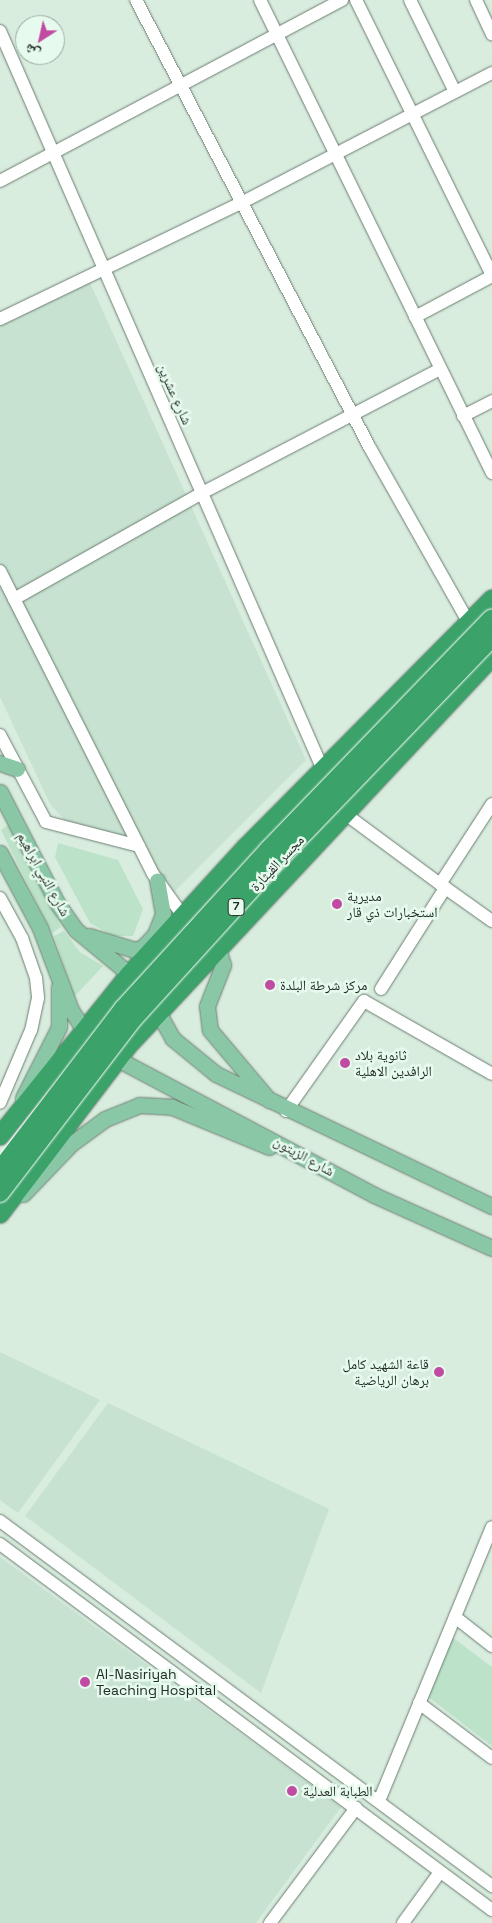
<!DOCTYPE html>
<meta charset="utf-8">
<style>
body{margin:0}
#map{position:relative;width:492px;height:1923px;overflow:hidden;background:#d9eddf;font-family:"Space Grotesk","Noto Naskh Arabic",sans-serif}
div>[style]{position:absolute}
.built>*{inset:0;background:#c7e2d0}
.green>*{inset:0;background:#bce2c9}
.roads{filter:drop-shadow(0 0 1px #6b7d71) drop-shadow(0 0 1px #6b7d71)}
.minor>*{height:12px;margin:-6px;padding:0 6px;transform-origin:6px;border-radius:6px;background:#fff}
.major>*{height:15px;margin:-7.5px;padding:0 7.5px;transform-origin:7.5px;border-radius:7.5px;background:#89c7a6}
.highway>*{height:18px;margin:-9px;padding:0 9px;transform-origin:9px;border-radius:9px;background:#3ba26a}
.bridges{filter:drop-shadow(0 0 1px #fff) drop-shadow(0 0 1px #fff)}
.highway-bridge>*{height:18px;margin:-9px;padding:0 9px;transform-origin:9px;border-radius:9px;background:#3ba26a}
.dots>*{width:14px;height:14px;translate:-50% -50%;box-sizing:border-box;border:2px solid #e6faed;border-radius:50%}
span{translate:-50% -50%;white-space:nowrap;text-align:center;line-height:1.15;-webkit-text-stroke:5px #e6faed;paint-order:stroke}
.shield-label span{padding:1px 4px;background:#e6faed;border:1px solid;border-radius:4px;-webkit-text-stroke-width:0}
.shield-label{font-size:12px;color:#242c27;font-weight:700}
.street-label{font-size:14px;color:#242c27}
.poi-label{font-size:14px;color:#242c27}
.left{translate:0 -50%;text-align:left}
.right{translate:-100% -50%;text-align:right}
.north{position:absolute;left:15px;top:15px;width:50px;height:50px;box-sizing:border-box;background:#e6faed;border:1px solid #98a89e;border-radius:50%;rotate:215deg;font-size:14px;font-weight:700;line-height:20px;text-align:center;color:#242c27}
.north::after{content:'';display:block;margin:auto;width:18px;height:22px;background:#c14ba2;clip-path:polygon(50% 0,100% 100%,50% 72%,0 100%)}
</style>
<div id="map">
<div class="built">
<i style="clip-path:polygon(87px 276px,306px 760px,172px 894px,137px 840px,68px 824px,50px 804px,0 697px,0 315px)"></i>
<i style="clip-path:polygon(0 1352px,100px 1400px,18px 1513px,0 1500px)"></i>
<i style="clip-path:polygon(108px 1403px,329px 1509px,261px 1693px,25px 1516px)"></i>
<i style="clip-path:polygon(0 1557px,341px 1807px,256px 1923px,0 1923px)"></i>
</div>
<div class="green">
<i style="clip-path:polygon(10px 824px,61px 927px,52px 933px,1px 830px)"></i>
<i style="clip-path:polygon(58px 843px,118px 860px,143px 909px,133px 936px,113px 936px,90px 923px,55px 857px)"></i>
<i style="clip-path:polygon(64px 931px,80px 952px,103px 966px,74px 997px,54px 936px)"></i>
<i style="clip-path:polygon(448px 1634px,492px 1667px,492px 1746px,427px 1696px)"></i>
</div>
<div class="roads">
<div class="minor">
<i style="left:136px;top:0;width:505px;rotate:62.42deg"></i>
<i style="left:370px;top:448px;width:199px;rotate:60.5deg"></i>
<i style="left:260px;top:0;width:527px;rotate:63.87deg"></i>
<i style="left:356px;top:0;width:307px;rotate:63.7deg"></i>
<i style="left:410px;top:0;width:102px;rotate:63.9deg"></i>
<i style="left:476px;top:0;width:38px;rotate:65deg"></i>
<i style="left:0;top:31px;width:807px;rotate:66.39deg"></i>
<i style="left:0;top:181px;width:387px;rotate:-27.9deg"></i>
<i style="left:415px;top:317px;width:87px;rotate:-28deg"></i>
<i style="left:0;top:319px;width:267px;rotate:-25.7deg"></i>
<i style="left:241px;top:203px;width:283px;rotate:-27.4deg"></i>
<i style="left:463px;top:416px;width:33px;rotate:-27deg"></i>
<i style="left:0;top:571px;width:339px;rotate:63.2deg"></i>
<i style="left:153px;top:874px;width:52px;rotate:54.5deg"></i>
<i style="left:183px;top:916px;width:26px;rotate:43deg"></i>
<i style="left:14px;top:599px;width:216px;rotate:-29.4deg"></i>
<i style="left:202px;top:493px;width:268px;rotate:-27.5deg"></i>
<i style="left:0;top:735px;width:98px;rotate:62.1deg"></i>
<i style="left:46px;top:822px;width:96px;rotate:14.5deg"></i>
<i style="left:492px;top:804px;width:95px;rotate:123deg"></i>
<i style="left:440px;top:884px;width:64px;rotate:35.4deg"></i>
<i style="left:344px;top:813px;width:119px;rotate:36.5deg"></i>
<i style="left:0;top:898px;width:46px;rotate:61.2deg"></i>
<i style="left:22px;top:938px;width:42px;rotate:70.7deg"></i>
<i style="left:36px;top:978px;width:20px;rotate:84deg"></i>
<i style="left:38px;top:998px;width:33px;rotate:102deg"></i>
<i style="left:31px;top:1030px;width:79px;rotate:113deg"></i>
<i style="left:381px;top:989px;width:120px;rotate:-57.6deg"></i>
<i style="left:286px;top:1111px;width:135px;rotate:-54.7deg"></i>
<i style="left:364px;top:1001px;width:147px;rotate:29.7deg"></i>
<i style="left:0;top:1521px;width:613px;rotate:36.57deg"></i>
<i style="left:0;top:1544px;width:613px;rotate:36.65deg"></i>
<i style="left:455px;top:1617px;width:47px;rotate:38.1deg"></i>
<i style="left:419px;top:1703px;width:91px;rotate:37deg"></i>
<i style="left:379px;top:1801px;width:296px;rotate:-67.6deg"></i>
<i style="left:270px;top:1923px;width:144px;rotate:-53.2deg"></i>
<i style="left:403px;top:1923px;width:63px;rotate:-54deg"></i>
</div>
<div class="major">
<i style="left:0;top:763px;width:18px;rotate:19deg"></i>
<i style="left:0;top:792px;width:125px;rotate:62.8deg"></i>
<i style="left:57px;top:903px;width:33px;rotate:55deg"></i>
<i style="left:76px;top:930px;width:82px;rotate:39.5deg"></i>
<i style="left:0;top:853px;width:85px;rotate:61.9deg"></i>
<i style="left:40px;top:928px;width:88px;rotate:69.3deg"></i>
<i style="left:71px;top:1010px;width:35px;rotate:57deg"></i>
<i style="left:89px;top:936px;width:48px;rotate:16.9deg"></i>
<i style="left:135px;top:950px;width:25px;rotate:-18deg"></i>
<i style="left:217px;top:946px;width:20px;rotate:72deg"></i>
<i style="left:223px;top:965px;width:44px;rotate:111.3deg"></i>
<i style="left:207px;top:1006px;width:24px;rotate:83deg"></i>
<i style="left:210px;top:1030px;width:92px;rotate:49.9deg"></i>
<i style="left:143px;top:947px;width:18px;rotate:-47deg"></i>
<i style="left:155px;top:934px;width:22px;rotate:-68deg"></i>
<i style="left:163px;top:914px;width:34px;rotate:-100deg"></i>
<i style="left:154px;top:1005px;width:38px;rotate:61deg"></i>
<i style="left:172px;top:1038px;width:57px;rotate:39.3deg"></i>
<i style="left:216px;top:1074px;width:306px;rotate:25.6deg"></i>
<i style="left:108px;top:1054px;width:301px;rotate:27.9deg"></i>
<i style="left:374px;top:1195px;width:129px;rotate:24.2deg"></i>
<i style="left:23px;top:1098px;width:80px;rotate:-63.1deg"></i>
<i style="left:59px;top:1027px;width:40px;rotate:-90deg"></i>
<i style="left:23px;top:1194px;width:69px;rotate:-46.2deg"></i>
<i style="left:71px;top:1144px;width:42px;rotate:-36.3deg"></i>
<i style="left:105px;top:1119px;width:37px;rotate:-22deg"></i>
<i style="left:139px;top:1105px;width:33px;rotate:3deg"></i>
<i style="left:172px;top:1107px;width:105px;rotate:22.4deg"></i>
</div>
<div class="highway">
<i style="left:0;top:1136px;width:208px;rotate:-51.3deg"></i>
<i style="left:130px;top:974px;width:171px;rotate:-47.6deg"></i>
<i style="left:245px;top:848px;width:351px;rotate:-45.2deg"></i>
<i style="left:0;top:1214px;width:210px;rotate:-52.7deg"></i>
<i style="left:127px;top:1047px;width:534px;rotate:-46.9deg"></i>
</div>
</div>
<div class="bridges">
<div class="highway-bridge">
<i style="left:0;top:1170px;width:203px;rotate:-52.6deg"></i>
<i style="left:123px;top:1009px;width:215px;rotate:-47.6deg"></i>
<i style="left:268px;top:850px;width:322px;rotate:-46deg"></i>
<i style="left:0;top:1193px;width:220px;rotate:-52.6deg"></i>
<i style="left:134px;top:1018px;width:214px;rotate:-47.7deg"></i>
<i style="left:278px;top:860px;width:308px;rotate:-46.1deg"></i>
</div>
</div>
<div class="dots">
<i style="left:337px;top:904px;background:#c14ba2"></i>
<i style="left:270px;top:985px;background:#c14ba2"></i>
<i style="left:345px;top:1063px;background:#c14ba2"></i>
<i style="left:439px;top:1372px;background:#c14ba2"></i>
<i style="left:85px;top:1682px;background:#c14ba2"></i>
<i style="left:292px;top:1791px;background:#c14ba2"></i>
</div>
<div class="shield-label">
<span style="left:236px;top:907px">7</span>
</div>
<div class="street-label">
<span style="left:175px;top:394px;rotate:66deg">شارع عشرين</span>
<span style="left:277px;top:863px;rotate:-47deg">مجسر القيثارة</span>
<span style="left:44px;top:874px;rotate:61deg">شارع النبي ابراهيم</span>
<span style="left:304px;top:1156px;rotate:29deg">شارع الزيتون</span>
</div>
<div class="poi-label">
<span class="left" style="left:347px;top:904px">مديرية<br>استخبارات ذي قار</span>
<span class="left" style="left:280px;top:985px">مركز شرطة البلدة</span>
<span class="left" style="left:355px;top:1063px">ثانوية بلاد<br>الرافدين الاهلية</span>
<span class="right" style="left:429px;top:1372px">قاعة الشهيد كامل<br>برهان الرياضية</span>
<span class="left" style="left:96px;top:1682px">Al-Nasiriyah<br>Teaching Hospital</span>
<span class="left" style="left:303px;top:1791px">الطبابة العدلية</span>
</div>
<div class="north">ش</div>
</div>
